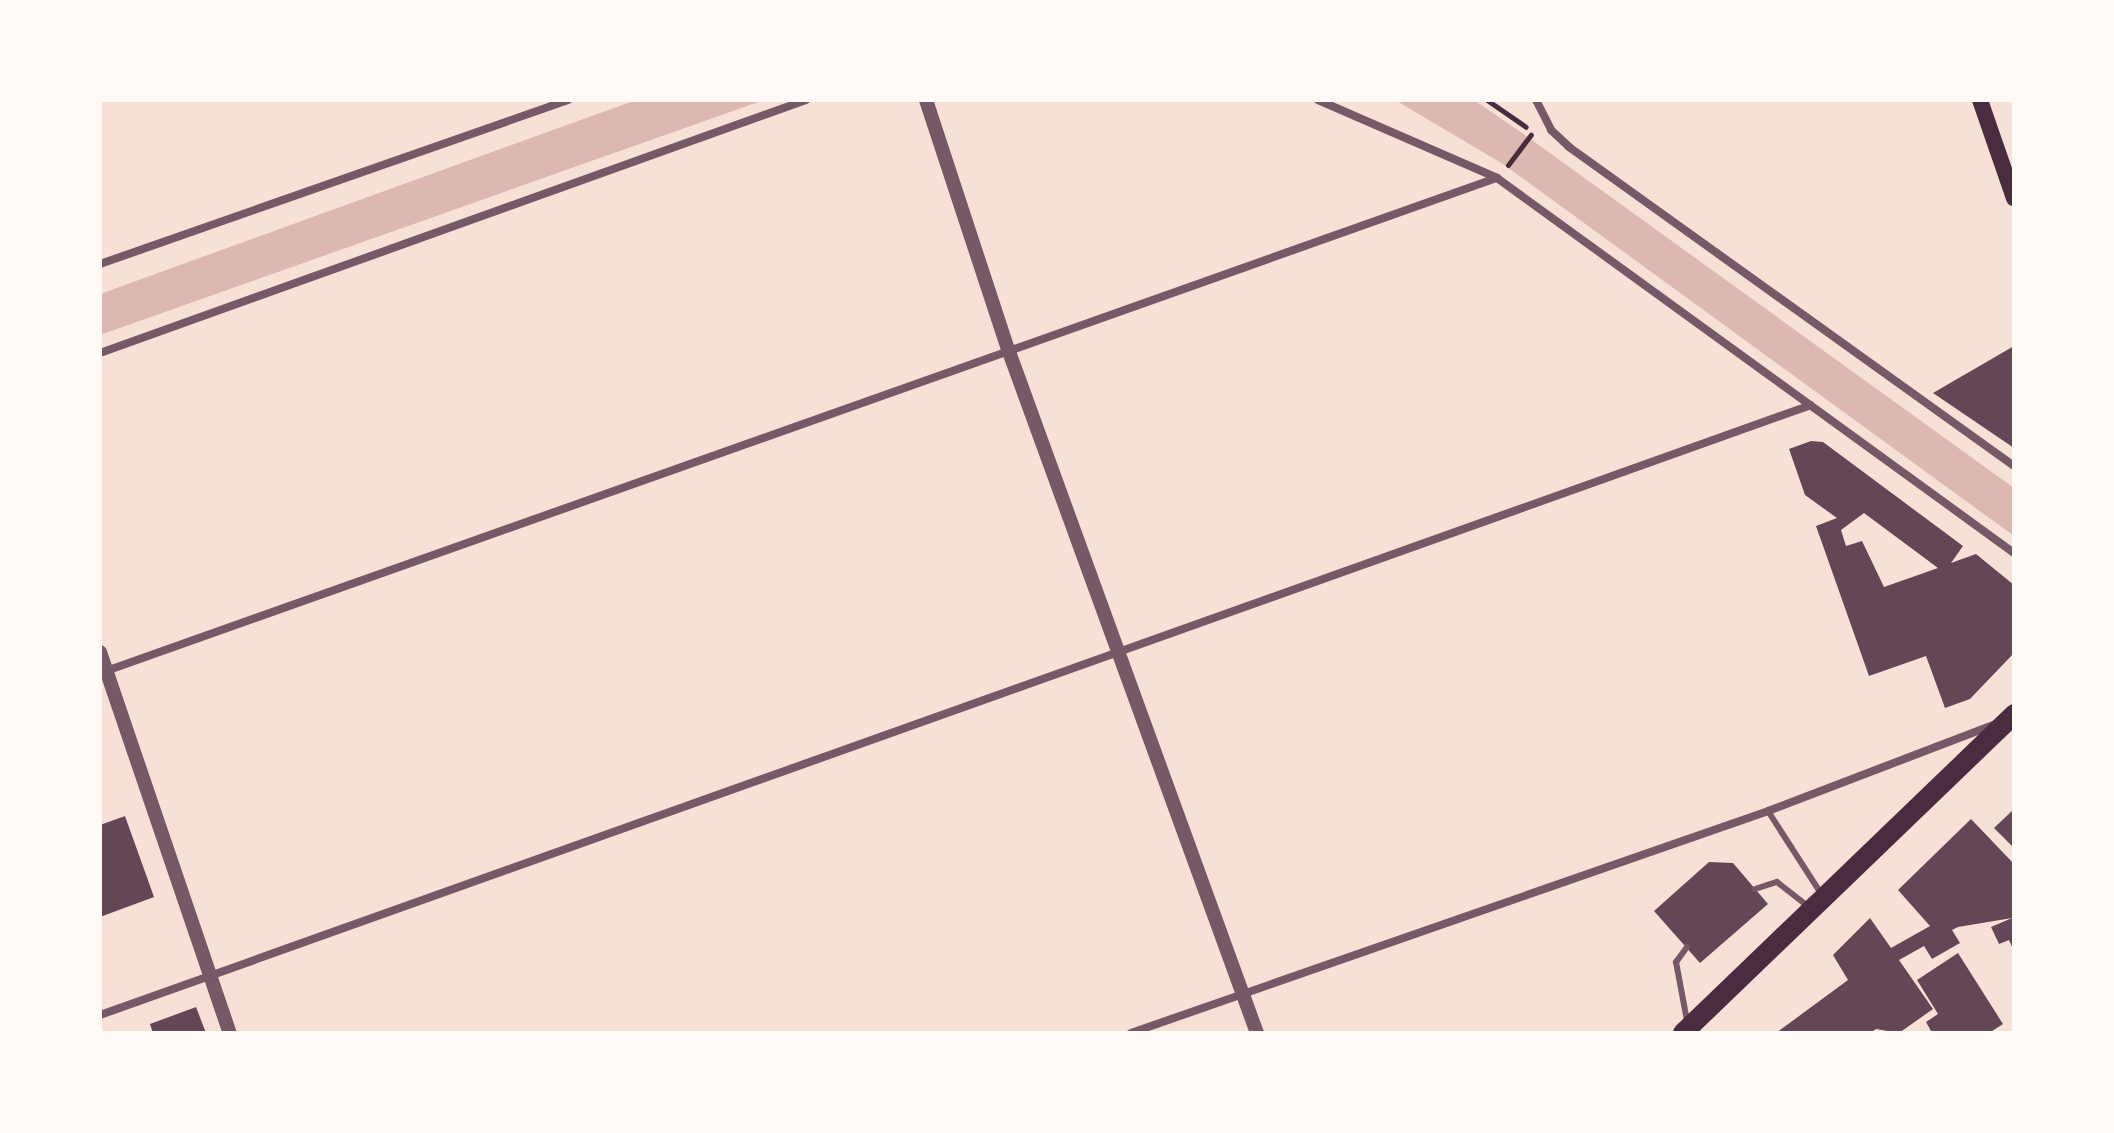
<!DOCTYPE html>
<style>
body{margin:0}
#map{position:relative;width:2114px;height:1133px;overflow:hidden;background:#f7e1d7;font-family:Literata,serif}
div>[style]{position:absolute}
.water>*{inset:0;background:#dcb8b0}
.building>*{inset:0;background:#644757}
.path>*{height:5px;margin:-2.5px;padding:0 2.5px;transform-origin:2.5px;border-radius:2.5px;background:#4a2c40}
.service>*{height:6px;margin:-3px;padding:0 3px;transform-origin:3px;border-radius:3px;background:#755966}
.minor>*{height:8px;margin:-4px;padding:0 4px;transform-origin:4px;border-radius:4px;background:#755966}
.tertiary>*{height:14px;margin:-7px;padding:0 7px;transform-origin:7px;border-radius:7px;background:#755966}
.secondary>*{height:16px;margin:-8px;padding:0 8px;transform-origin:8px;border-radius:8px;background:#4a2c40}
.primary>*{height:20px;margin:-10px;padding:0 10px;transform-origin:10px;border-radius:10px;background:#4a2c40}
span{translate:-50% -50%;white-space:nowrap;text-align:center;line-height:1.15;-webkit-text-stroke:6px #fffaf5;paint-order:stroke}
.frame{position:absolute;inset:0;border:102px solid #fffaf5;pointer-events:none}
</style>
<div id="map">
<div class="water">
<i style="clip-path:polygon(636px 100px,764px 100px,100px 335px,100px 294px)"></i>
<i style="clip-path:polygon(1395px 100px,1474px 100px,1525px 135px,2014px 488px,2014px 536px,1503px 164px)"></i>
</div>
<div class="building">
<i style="clip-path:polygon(2014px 346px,2014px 448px,1933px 393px)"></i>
<i style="clip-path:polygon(evenodd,1811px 441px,1823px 442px,1963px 546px,1951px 563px,1976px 554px,2014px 585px,2014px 653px,1970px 699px,1945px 708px,1926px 656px,1869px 676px,1816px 526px,1837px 518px,1805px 495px,1789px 449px,1811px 441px,1864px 513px,1938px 568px,1884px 587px,1862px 541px,1846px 546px,1841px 530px,1864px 513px)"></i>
<i style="clip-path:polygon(2014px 809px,2014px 848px,1994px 828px)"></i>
<i style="clip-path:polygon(125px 816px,154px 897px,100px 917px,100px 825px)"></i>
<i style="clip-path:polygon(1971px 819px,2014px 864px,2014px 951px,2009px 940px,1999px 944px,1991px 927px,2012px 918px,1958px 927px,1952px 930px,1960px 943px,1932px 959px,1924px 946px,1899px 960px,1933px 1009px,1899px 1033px,1876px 1029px,1870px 1033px,1776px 1033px,1848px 980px,1833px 955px,1870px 918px,1891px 948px,1930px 926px,1898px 890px)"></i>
<i style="clip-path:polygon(1709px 862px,1733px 863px,1768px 904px,1700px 963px,1654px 911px)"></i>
<i style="clip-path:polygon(1958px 953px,2003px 1024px,1989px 1033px,1927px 1033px,1931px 1031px,1926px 1022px,1938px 1014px,1917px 980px)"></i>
<i style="clip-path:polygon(196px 1007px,206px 1033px,153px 1033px,150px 1024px)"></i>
</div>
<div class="path">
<i style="left:1487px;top:100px;width:47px;rotate:34.7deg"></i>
<i style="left:1508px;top:165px;width:38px;rotate:-53deg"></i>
</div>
<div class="service">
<i style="left:1768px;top:811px;width:100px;rotate:57.3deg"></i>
<i style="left:1755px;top:889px;width:23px;rotate:-18deg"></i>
<i style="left:1777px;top:882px;width:42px;rotate:38.2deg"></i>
<i style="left:1687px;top:947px;width:19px;rotate:126deg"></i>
<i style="left:1676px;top:962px;width:60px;rotate:79.4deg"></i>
</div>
<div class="minor">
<i style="left:1318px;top:100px;width:195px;rotate:23.5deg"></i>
<i style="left:1497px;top:178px;width:639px;rotate:35.95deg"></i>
<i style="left:1536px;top:100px;width:34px;rotate:63deg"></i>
<i style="left:1551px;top:130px;width:25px;rotate:43deg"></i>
<i style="left:1569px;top:147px;width:548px;rotate:35.63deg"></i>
<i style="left:100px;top:264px;width:496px;rotate:-19.3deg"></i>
<i style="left:100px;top:353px;width:750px;rotate:-19.72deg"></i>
<i style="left:106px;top:671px;width:1476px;rotate:-19.52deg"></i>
<i style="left:100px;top:1015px;width:1816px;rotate:-19.62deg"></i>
<i style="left:1131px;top:1033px;width:675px;rotate:-19.21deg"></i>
<i style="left:1768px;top:811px;width:241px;rotate:-20.9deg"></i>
</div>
<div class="tertiary">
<i style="left:926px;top:100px;width:262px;rotate:71.8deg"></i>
<i style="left:1008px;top:349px;width:728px;rotate:70deg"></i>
<i style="left:100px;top:652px;width:403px;rotate:71.2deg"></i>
</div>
<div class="secondary">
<i style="left:1980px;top:100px;width:104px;rotate:70.9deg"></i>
</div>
<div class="primary">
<i style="left:1683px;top:1033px;width:460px;rotate:-43.9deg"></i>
</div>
<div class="frame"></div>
</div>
